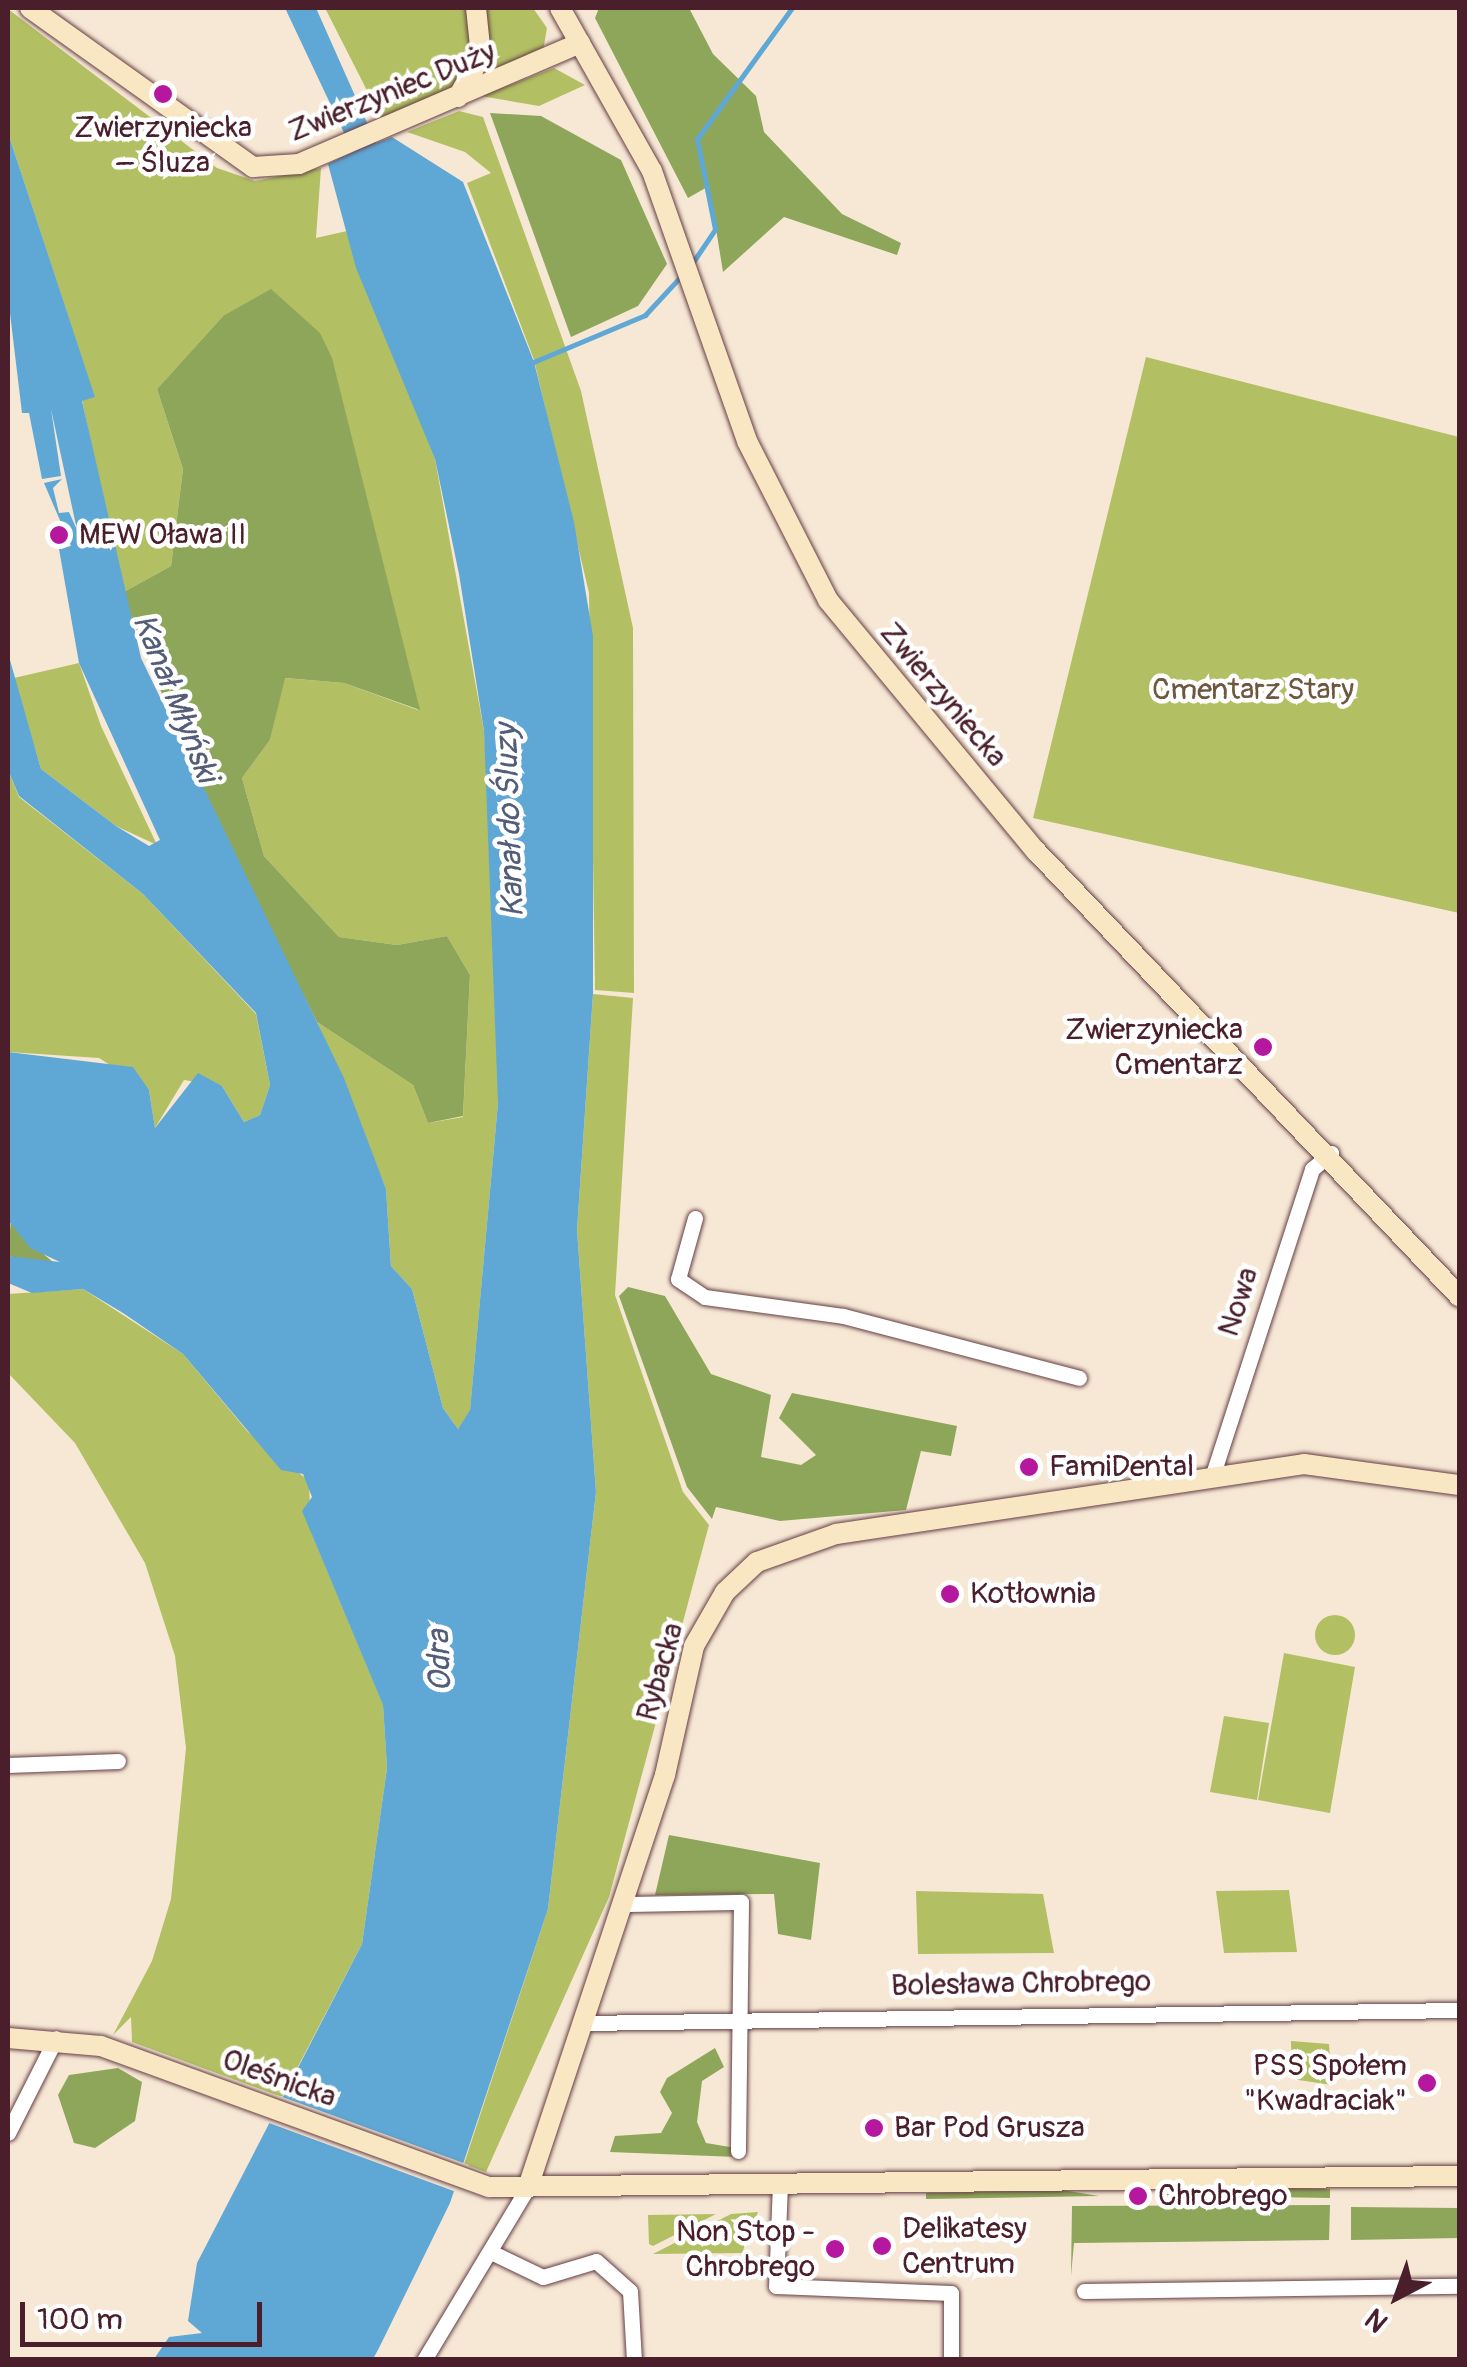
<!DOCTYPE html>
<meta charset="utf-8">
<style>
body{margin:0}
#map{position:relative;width:1467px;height:2367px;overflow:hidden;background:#f7e8d5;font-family:Pangolin,sans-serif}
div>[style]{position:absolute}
.green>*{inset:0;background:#b2c063}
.round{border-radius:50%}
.forest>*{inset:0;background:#8da659}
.water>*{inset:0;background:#5fa8d6}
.pier>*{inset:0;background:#f7e8d5}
.stream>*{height:5px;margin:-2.5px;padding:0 2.5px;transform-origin:2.5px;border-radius:2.5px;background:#5fa8d6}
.roads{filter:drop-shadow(0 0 2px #643d44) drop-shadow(0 0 2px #643d44)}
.street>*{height:15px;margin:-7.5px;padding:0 7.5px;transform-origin:7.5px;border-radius:7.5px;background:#fff}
.secondary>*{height:20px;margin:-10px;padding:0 10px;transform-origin:10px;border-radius:10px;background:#f9e7c3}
.dots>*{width:28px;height:28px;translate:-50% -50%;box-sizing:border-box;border:5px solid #fff;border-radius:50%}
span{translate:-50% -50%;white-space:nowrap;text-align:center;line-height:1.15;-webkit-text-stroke:9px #fff;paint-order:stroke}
.street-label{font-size:30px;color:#4a1f2b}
.poi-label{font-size:30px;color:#4a1f2b}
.left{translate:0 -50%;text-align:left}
.right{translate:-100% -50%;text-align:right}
.park-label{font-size:30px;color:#6e573f}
.water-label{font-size:32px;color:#535d78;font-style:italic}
.frame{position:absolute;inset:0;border:10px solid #4a1f2b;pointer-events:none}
.north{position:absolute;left:1347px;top:2247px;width:100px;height:100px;-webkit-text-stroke:8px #fff;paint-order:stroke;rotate:221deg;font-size:28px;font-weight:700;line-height:40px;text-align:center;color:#4a1f2b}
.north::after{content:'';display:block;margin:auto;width:35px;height:45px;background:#4a1f2b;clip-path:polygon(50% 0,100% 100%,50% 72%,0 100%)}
.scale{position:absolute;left:20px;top:2302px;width:242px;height:45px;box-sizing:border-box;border:5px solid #4a1f2b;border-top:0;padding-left:12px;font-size:30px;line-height:35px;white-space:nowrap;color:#4a1f2b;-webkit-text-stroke:8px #fff;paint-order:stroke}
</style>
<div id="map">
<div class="green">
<i style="clip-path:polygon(325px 8px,472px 8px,473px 61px,453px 87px,381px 118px)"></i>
<i style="clip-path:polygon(484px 8px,533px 8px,547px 28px,543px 51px,485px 75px)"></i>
<i style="clip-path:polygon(8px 9px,217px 168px,255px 181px,321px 168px,316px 238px,347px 231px,435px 459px,484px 731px,498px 932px,498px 1103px,470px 1411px,458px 1429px,443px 1408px,412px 1289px,391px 1266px,386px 1189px,317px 1022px,413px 1085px,428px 1123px,463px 1117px,470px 975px,447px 936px,397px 945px,339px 937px,264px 856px,242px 778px,270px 740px,284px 678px,344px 683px,418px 710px,223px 316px,157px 389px,183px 469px,171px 566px,122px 593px,82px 400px,94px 396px,8px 133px)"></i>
<i style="clip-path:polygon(554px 68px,585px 85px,539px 106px,481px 96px)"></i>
<i style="clip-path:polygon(459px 111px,483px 117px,581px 391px,633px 628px,634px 993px,595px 990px,589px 593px,534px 360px,467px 183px,491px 173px,465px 152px,407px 132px)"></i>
<i style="clip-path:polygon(1146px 357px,1459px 437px,1459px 913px,1033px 818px)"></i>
<i style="clip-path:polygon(79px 663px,101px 726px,157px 845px,116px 826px,41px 769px,14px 678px)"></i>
<i style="clip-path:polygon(8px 770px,19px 797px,143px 894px,256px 1014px,270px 1085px,260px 1115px,244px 1122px,222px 1086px,184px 1080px,155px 1128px,149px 1090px,99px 1058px,8px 1052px)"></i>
<i style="clip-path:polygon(593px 994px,633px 998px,615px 1295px,683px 1492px,709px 1525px,609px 1897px,486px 2172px,464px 2164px,548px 1909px,596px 1492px,577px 1230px)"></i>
<i style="clip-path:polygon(83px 1289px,183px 1354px,248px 1432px,309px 1481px,311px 1532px,383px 1704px,387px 1768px,362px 1944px,282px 2097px,132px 2042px,131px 2017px,113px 2035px,152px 1961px,171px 1899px,186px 1748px,175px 1656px,145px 1563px,75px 1443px,8px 1373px,8px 1294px)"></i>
<i class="round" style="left:1315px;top:1615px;width:40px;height:40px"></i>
<i style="clip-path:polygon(1284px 1653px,1355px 1667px,1330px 1813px,1258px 1800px)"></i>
<i style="clip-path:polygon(1224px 1716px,1269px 1723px,1257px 1800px,1210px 1792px)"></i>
<i style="clip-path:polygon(1289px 1890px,1297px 1952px,1224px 1953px,1216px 1891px)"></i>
<i style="clip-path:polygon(916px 1891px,1043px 1894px,1054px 1953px,918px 1954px)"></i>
<i style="clip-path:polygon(1291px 2041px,1329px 2044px,1332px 2085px,1292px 2079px)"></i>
<i style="clip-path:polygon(758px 2212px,742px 2253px,653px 2254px,731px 2214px)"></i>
<i style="clip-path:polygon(716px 2214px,653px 2246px,649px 2244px,648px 2215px)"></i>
</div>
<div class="forest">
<i style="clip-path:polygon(599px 8px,689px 8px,713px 54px,756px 96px,764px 132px,842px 214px,901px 243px,897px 255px,784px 217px,723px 272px,709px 186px,688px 198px,595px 18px)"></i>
<i style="clip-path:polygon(490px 113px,541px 116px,621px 160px,667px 264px,638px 306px,571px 337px)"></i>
<i style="clip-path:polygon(271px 289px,320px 333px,332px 358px,420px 710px,344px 683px,285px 678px,270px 740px,242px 778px,264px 856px,339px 937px,397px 945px,447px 936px,470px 975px,463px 1116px,428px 1123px,413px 1085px,317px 1022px,201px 792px,122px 593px,171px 566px,183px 469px,157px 389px,223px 316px)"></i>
<i style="clip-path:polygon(11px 1218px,23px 1237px,59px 1267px,8px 1256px)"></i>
<i style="clip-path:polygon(628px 1287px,665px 1296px,711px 1374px,771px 1395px,761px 1457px,801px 1465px,816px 1455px,779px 1418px,792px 1393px,957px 1426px,951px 1456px,921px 1451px,906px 1510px,780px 1521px,716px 1507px,712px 1519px,687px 1487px,619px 1296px)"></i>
<i style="clip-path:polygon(669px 1835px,820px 1863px,811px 1940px,778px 1934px,774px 1894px,655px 1895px)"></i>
<i style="clip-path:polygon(715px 2048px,724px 2067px,702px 2081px,697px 2122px,706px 2143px,736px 2148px,737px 2157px,610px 2152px,615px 2136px,661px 2133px,672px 2113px,660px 2092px,667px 2078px)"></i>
<i style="clip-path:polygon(118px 2068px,142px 2082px,135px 2121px,95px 2148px,74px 2143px,58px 2095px,69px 2075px)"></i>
<i style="clip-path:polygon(1205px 2187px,1330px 2189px,1330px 2198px,1163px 2195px)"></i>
<i style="clip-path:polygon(1062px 2190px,1099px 2196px,926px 2199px,926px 2193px)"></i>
<i style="clip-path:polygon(1330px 2205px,1329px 2240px,1074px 2243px,1071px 2276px,1072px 2206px)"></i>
<i style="clip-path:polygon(1351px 2207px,1459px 2208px,1459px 2238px,1351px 2240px)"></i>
</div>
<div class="water">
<i style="clip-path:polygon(285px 8px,316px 8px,376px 143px,392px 137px,463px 182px,534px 362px,574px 522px,593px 636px,593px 994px,577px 1230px,596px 1492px,548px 1909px,450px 2203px,379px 2348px,373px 2359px,154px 2359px,169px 2337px,202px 2333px,188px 2321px,197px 2263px,362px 1944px,387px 1768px,383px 1705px,302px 1511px,312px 1497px,303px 1474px,281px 1470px,183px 1354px,123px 1313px,83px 1289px,32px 1293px,8px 1283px,8px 1256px,60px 1262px,30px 1248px,8px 1220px,8px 1052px,133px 1067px,149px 1090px,155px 1128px,198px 1073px,222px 1086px,244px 1122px,260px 1115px,270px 1085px,256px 1013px,143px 894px,19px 796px,8px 770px,8px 653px,41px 769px,116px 826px,149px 846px,160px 840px,79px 663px,59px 549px,71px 546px,44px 483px,62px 479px,53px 488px,59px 513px,69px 512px,77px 530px,51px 409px,61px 476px,42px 479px,29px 413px,22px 413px,8px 297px,8px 133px,95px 397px,82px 401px,141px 658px,344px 1078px,386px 1189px,391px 1266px,412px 1289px,443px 1408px,458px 1429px,470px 1410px,498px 1103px,484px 731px,459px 574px,435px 459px,356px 268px,328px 164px,353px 152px)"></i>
</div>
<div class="pier">
<i style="clip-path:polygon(277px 2095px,469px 2165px,459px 2193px,261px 2120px)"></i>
</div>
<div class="stream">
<i style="left:693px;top:262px;width:40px;rotate:-56deg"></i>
<i style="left:715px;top:229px;width:92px;rotate:-101.3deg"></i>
<i style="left:697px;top:139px;width:162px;rotate:-54.1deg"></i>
<i style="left:531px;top:363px;width:124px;rotate:-22.8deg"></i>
<i style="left:645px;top:315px;width:54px;rotate:-47.2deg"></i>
</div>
<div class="roads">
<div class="street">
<i style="left:695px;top:1218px;width:63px;rotate:105.6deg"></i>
<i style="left:678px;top:1279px;width:32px;rotate:34deg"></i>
<i style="left:705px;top:1297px;width:139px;rotate:7.8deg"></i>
<i style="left:843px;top:1316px;width:244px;rotate:14.7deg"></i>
<i style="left:1212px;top:1477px;width:324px;rotate:-72deg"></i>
<i style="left:1312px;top:1169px;width:25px;rotate:-40deg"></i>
<i style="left:8px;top:1765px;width:110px;rotate:-2.1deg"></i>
<i style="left:623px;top:1904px;width:118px;rotate:-1deg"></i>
<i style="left:741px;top:1902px;width:249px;rotate:90.7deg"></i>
<i style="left:583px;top:2023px;width:877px;rotate:-0.85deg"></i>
<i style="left:8px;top:2133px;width:106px;rotate:-63.2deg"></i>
<i style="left:780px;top:2183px;width:103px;rotate:92.2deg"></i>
<i style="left:776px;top:2286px;width:175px;rotate:2.3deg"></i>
<i style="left:951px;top:2293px;width:67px;rotate:90deg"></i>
<i style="left:495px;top:2254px;width:53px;rotate:25.6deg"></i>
<i style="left:543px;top:2277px;width:55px;rotate:-16.8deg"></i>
<i style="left:596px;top:2261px;width:45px;rotate:41.4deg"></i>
<i style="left:630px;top:2291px;width:69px;rotate:86.7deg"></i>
<i style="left:1084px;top:2291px;width:376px;rotate:-0.8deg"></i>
<i style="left:424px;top:2360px;width:202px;rotate:-59deg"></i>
</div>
<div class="secondary">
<i style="left:30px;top:8px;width:274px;rotate:35.5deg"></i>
<i style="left:253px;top:167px;width:46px;rotate:-3.7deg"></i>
<i style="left:299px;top:164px;width:306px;rotate:-23.3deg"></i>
<i style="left:560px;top:8px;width:187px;rotate:60.6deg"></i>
<i style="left:652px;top:171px;width:286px;rotate:70.6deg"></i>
<i style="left:747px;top:441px;width:178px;rotate:63deg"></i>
<i style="left:828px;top:600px;width:326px;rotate:50.4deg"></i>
<i style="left:1036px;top:851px;width:615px;rotate:46.45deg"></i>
<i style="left:458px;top:97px;width:47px;rotate:-60.7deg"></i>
<i style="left:481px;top:56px;width:48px;rotate:-95.9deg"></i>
<i style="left:8px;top:2038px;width:93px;rotate:4.9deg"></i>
<i style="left:101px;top:2046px;width:413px;rotate:20deg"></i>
<i style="left:489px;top:2187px;width:971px;rotate:-0.65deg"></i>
<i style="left:528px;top:2187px;width:434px;rotate:-71.6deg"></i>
<i style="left:665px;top:1775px;width:132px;rotate:-77.3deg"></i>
<i style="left:694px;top:1646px;width:62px;rotate:-60.1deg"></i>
<i style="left:725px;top:1592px;width:44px;rotate:-43.2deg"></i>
<i style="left:757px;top:1562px;width:84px;rotate:-19.5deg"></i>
<i style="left:836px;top:1534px;width:473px;rotate:-8.5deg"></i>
<i style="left:1304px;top:1464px;width:157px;rotate:7.7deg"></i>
</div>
</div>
<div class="dots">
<i style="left:163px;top:94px;background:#b5179e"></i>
<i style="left:59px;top:535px;background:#b5179e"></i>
<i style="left:1263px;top:1047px;background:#b5179e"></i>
<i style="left:1029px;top:1467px;background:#b5179e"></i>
<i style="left:950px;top:1594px;background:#b5179e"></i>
<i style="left:1427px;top:2083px;background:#b5179e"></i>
<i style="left:874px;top:2128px;background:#b5179e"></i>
<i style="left:1138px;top:2196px;background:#b5179e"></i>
<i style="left:882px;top:2246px;background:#b5179e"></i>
<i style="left:835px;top:2249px;background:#b5179e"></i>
</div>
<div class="street-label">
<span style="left:392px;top:92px;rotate:-22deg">Zwierzyniec Duży</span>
<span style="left:943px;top:695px;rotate:50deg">Zwierzyniecka</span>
<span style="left:1239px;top:1302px;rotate:-72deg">Nowa</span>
<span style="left:661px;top:1672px;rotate:-74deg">Rybacka</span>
<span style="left:1021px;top:1984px;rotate:-1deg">Bolesława Chrobrego</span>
<span style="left:279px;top:2079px;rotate:20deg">Oleśnicka</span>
</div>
<div class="poi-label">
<span style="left:163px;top:145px">Zwierzyniecka<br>– Śluza</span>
<span class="left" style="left:79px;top:535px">MEW Oława II</span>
<span class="right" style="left:1243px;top:1047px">Zwierzyniecka<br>Cmentarz</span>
<span class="left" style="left:1049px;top:1467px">FamiDental</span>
<span class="left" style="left:970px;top:1594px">Kotłownia</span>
<span class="right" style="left:1407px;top:2083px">PSS Społem<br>"Kwadraciak"</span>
<span class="left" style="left:894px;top:2128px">Bar Pod Grusza</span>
<span class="left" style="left:1158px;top:2196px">Chrobrego</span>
<span class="left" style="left:902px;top:2246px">Delikatesy<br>Centrum</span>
<span class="right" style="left:815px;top:2249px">Non Stop -<br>Chrobrego</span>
</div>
<div class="park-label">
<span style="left:1253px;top:690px">Cmentarz Stary</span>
</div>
<div class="water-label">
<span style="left:175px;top:698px;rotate:68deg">Kanał Młyński</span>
<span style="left:510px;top:821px;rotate:-92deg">Kanał do Śluzy</span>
<span style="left:440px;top:1661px;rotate:-92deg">Odra</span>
</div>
<div class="frame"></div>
<div class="north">N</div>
<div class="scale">100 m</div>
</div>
